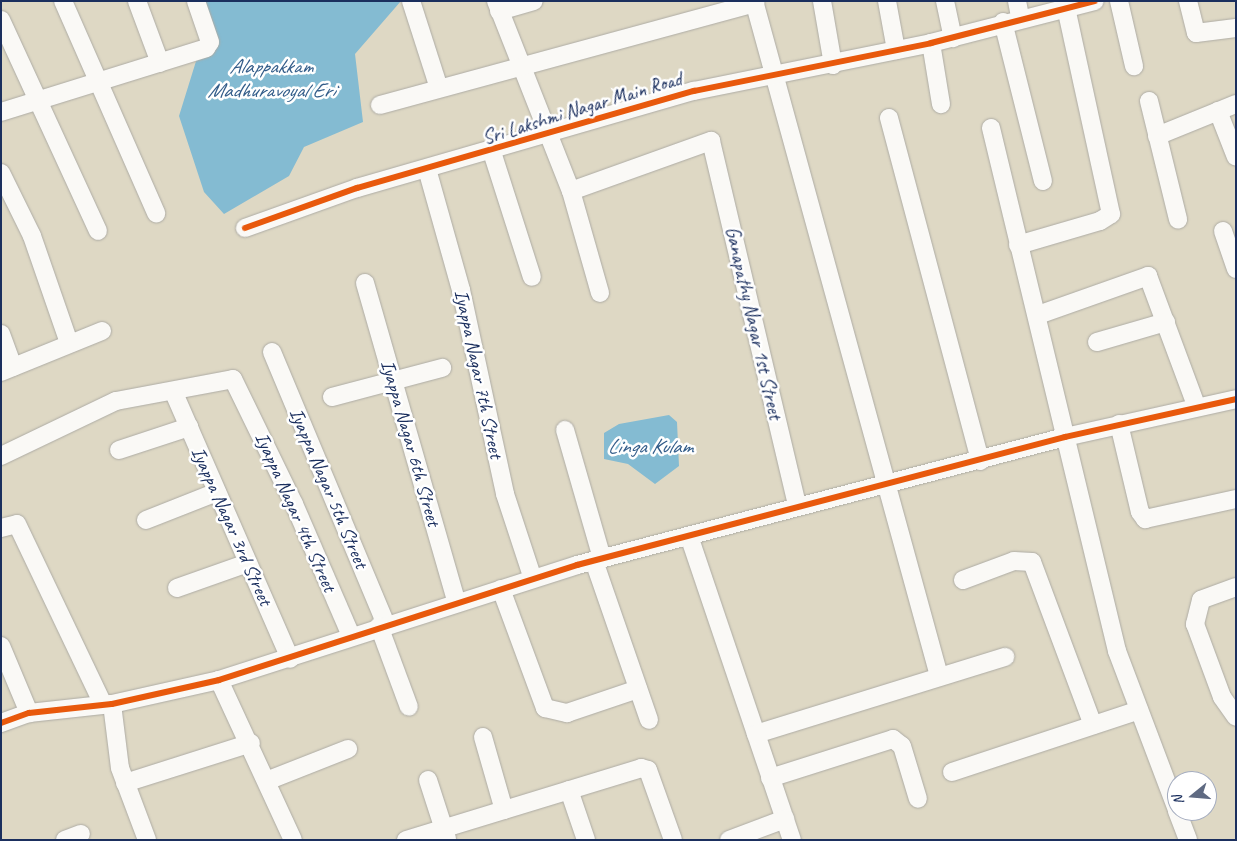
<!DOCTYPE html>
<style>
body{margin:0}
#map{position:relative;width:1237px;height:841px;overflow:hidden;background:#ded8c4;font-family:Caveat,sans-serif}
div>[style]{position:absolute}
.water>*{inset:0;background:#84bbd2}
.roads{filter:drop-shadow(0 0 1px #adaba4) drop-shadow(0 0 1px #adaba4)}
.minor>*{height:18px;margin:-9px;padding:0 9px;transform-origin:9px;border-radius:9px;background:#faf9f6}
.cycleway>*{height:6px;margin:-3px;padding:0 3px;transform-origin:3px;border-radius:3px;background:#e8590c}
span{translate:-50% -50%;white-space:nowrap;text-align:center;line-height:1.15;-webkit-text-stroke:5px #fff;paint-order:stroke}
.street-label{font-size:20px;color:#1b2f5e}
.water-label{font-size:21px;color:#325c89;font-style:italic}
.frame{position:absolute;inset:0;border:2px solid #1b2f5e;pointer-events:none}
.north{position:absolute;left:1167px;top:771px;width:50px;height:50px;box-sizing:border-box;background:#fff;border:1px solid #a4acbf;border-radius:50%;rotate:253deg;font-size:14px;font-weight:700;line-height:20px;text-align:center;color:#1b2f5e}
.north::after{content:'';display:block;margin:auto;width:18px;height:22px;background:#5f6a82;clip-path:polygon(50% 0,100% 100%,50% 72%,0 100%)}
</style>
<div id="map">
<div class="water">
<i style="clip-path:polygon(200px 1px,401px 1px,355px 54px,363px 122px,304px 147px,289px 176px,224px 214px,204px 192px,179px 116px,206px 29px)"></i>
<i style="clip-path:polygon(669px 415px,677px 422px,679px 466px,655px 484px,628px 464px,604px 459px,604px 433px,619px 424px)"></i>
</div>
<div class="roads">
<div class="minor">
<i style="left:63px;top:1px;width:232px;rotate:66.3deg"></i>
<i style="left:137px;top:1px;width:66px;rotate:69.6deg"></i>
<i style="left:411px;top:1px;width:91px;rotate:72.2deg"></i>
<i style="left:496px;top:1px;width:204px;rotate:68.5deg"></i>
<i style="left:571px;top:191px;width:106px;rotate:74.1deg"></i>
<i style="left:754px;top:1px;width:700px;rotate:74.67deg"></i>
<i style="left:822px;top:1px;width:65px;rotate:80.2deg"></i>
<i style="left:887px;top:1px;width:50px;rotate:79.6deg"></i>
<i style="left:945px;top:1px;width:38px;rotate:78deg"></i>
<i style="left:1017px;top:1px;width:16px;rotate:79deg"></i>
<i style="left:1119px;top:1px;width:67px;rotate:77deg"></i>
<i style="left:1188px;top:1px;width:33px;rotate:76deg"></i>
<i style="left:1196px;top:33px;width:40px;rotate:-7.1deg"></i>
<i style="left:499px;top:11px;width:36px;rotate:-16deg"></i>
<i style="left:1px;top:20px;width:232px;rotate:65.3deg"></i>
<i style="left:1003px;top:22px;width:164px;rotate:75.9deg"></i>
<i style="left:931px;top:43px;width:62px;rotate:80.7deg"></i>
<i style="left:1149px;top:101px;width:122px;rotate:76.2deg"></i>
<i style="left:380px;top:105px;width:389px;rotate:-15.2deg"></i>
<i style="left:1218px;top:111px;width:49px;rotate:68.6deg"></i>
<i style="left:1px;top:112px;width:215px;rotate:-17.3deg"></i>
<i style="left:206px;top:48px;width:7px;rotate:-56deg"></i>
<i style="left:210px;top:42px;width:43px;rotate:-108.9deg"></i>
<i style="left:889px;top:118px;width:355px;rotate:75.1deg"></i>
<i style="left:991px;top:128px;width:538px;rotate:76.45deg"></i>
<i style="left:1117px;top:651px;width:170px;rotate:69.3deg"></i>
<i style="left:1157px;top:136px;width:85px;rotate:-22.1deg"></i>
<i style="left:492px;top:152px;width:131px;rotate:72.3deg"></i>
<i style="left:427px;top:169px;width:126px;rotate:74.3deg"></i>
<i style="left:461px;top:290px;width:209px;rotate:77.8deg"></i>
<i style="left:505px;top:494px;width:89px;rotate:71.8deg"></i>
<i style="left:1px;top:173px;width:70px;rotate:63.8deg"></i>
<i style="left:32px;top:236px;width:113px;rotate:70.9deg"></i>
<i style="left:571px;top:191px;width:149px;rotate:-19.7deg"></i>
<i style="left:711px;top:141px;width:374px;rotate:76.7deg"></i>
<i style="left:245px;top:228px;width:119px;rotate:-19.7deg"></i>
<i style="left:357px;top:188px;width:351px;rotate:-16.1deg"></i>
<i style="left:694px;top:91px;width:242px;rotate:-11.4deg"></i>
<i style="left:931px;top:43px;width:169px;rotate:-14.4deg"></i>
<i style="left:1223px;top:231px;width:40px;rotate:71.1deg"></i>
<i style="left:1018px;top:245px;width:85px;rotate:-16.3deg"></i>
<i style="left:1100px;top:221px;width:13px;rotate:-32deg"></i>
<i style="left:1111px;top:214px;width:212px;rotate:-102.3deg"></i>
<i style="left:365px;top:283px;width:333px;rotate:74deg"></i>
<i style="left:1038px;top:315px;width:117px;rotate:-19.5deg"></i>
<i style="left:1148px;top:276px;width:138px;rotate:69.6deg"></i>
<i style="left:1px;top:334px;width:35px;rotate:70deg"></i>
<i style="left:1097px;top:342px;width:72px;rotate:-16.2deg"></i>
<i style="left:272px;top:352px;width:296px;rotate:67.3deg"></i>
<i style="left:1px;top:372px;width:109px;rotate:-22.1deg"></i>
<i style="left:174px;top:393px;width:290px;rotate:66.4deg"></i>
<i style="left:332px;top:397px;width:114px;rotate:-14.8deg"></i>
<i style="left:1119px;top:424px;width:90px;rotate:76.6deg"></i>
<i style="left:1140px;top:512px;width:9px;rotate:54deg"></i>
<i style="left:1145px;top:519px;width:93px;rotate:-12.4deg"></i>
<i style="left:565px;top:430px;width:133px;rotate:73.9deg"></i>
<i style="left:119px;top:450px;width:74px;rotate:-18.2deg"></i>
<i style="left:1px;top:456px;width:127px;rotate:-25.6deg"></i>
<i style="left:116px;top:401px;width:119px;rotate:-10.6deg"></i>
<i style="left:233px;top:379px;width:139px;rotate:64deg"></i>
<i style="left:294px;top:504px;width:144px;rotate:66.6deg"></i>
<i style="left:146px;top:520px;width:76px;rotate:-21.5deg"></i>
<i style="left:1px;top:528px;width:16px;rotate:-14deg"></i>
<i style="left:17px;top:524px;width:199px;rotate:64.5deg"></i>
<i style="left:689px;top:536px;width:321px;rotate:71.3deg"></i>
<i style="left:594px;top:561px;width:168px;rotate:70.9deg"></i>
<i style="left:963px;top:580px;width:54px;rotate:-20.4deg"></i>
<i style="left:1014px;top:561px;width:18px;rotate:3deg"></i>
<i style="left:1032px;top:562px;width:174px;rotate:69.5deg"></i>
<i style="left:1236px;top:587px;width:37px;rotate:160deg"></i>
<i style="left:1201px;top:600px;width:25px;rotate:104deg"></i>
<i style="left:1195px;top:624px;width:78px;rotate:69.7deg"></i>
<i style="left:1222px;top:697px;width:24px;rotate:55deg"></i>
<i style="left:177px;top:588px;width:75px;rotate:-19.4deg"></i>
<i style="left:501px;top:589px;width:127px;rotate:69.7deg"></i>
<i style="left:545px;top:708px;width:23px;rotate:13deg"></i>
<i style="left:567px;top:713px;width:75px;rotate:-18.7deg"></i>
<i style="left:379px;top:626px;width:86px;rotate:69.7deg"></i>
<i style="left:1px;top:646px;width:73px;rotate:67.3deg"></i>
<i style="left:219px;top:680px;width:176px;rotate:65.2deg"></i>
<i style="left:112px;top:704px;width:64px;rotate:82.9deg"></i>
<i style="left:120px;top:768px;width:77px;rotate:69.4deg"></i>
<i style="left:1px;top:723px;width:30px;rotate:-20deg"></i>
<i style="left:29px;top:713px;width:83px;rotate:-6.2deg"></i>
<i style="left:112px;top:704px;width:110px;rotate:-12.6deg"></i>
<i style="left:219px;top:680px;width:376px;rotate:-17.8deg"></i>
<i style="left:577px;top:565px;width:505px;rotate:-14.7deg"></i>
<i style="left:1065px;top:437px;width:175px;rotate:-12.5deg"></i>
<i style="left:756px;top:734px;width:261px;rotate:-17.2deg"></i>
<i style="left:483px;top:737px;width:76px;rotate:74deg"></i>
<i style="left:952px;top:772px;width:197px;rotate:-18.3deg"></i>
<i style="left:770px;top:778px;width:129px;rotate:-17.6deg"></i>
<i style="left:893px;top:739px;width:11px;rotate:38deg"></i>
<i style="left:902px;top:746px;width:55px;rotate:73.2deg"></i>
<i style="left:269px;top:780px;width:85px;rotate:-21.4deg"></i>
<i style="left:428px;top:780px;width:62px;rotate:72.1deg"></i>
<i style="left:125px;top:783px;width:132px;rotate:-17.6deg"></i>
<i style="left:569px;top:790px;width:53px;rotate:71.2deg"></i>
<i style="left:1177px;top:811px;width:31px;rotate:69deg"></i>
<i style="left:65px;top:840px;width:17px;rotate:-21deg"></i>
<i style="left:406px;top:840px;width:246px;rotate:-17deg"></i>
<i style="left:641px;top:768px;width:7px;rotate:16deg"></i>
<i style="left:648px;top:770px;width:74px;rotate:70.3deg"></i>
<i style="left:729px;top:840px;width:60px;rotate:-20.6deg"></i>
</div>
</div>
<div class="cycleway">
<i style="left:245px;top:228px;width:119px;rotate:-19.7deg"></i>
<i style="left:357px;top:188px;width:351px;rotate:-16.1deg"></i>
<i style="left:694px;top:91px;width:242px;rotate:-11.4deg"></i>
<i style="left:931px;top:43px;width:169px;rotate:-14.4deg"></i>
<i style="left:1px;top:723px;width:30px;rotate:-20deg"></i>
<i style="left:29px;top:713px;width:83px;rotate:-6.2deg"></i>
<i style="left:112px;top:704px;width:110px;rotate:-12.6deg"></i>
<i style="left:219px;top:680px;width:376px;rotate:-17.8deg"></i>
<i style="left:577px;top:565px;width:505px;rotate:-14.7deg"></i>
<i style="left:1065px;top:437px;width:175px;rotate:-12.5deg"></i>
</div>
<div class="street-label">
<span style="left:582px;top:108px;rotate:-17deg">Sri Lakshmi Nagar Main Road</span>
<span style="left:754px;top:323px;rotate:77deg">Ganapathy Nagar 1st Street</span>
<span style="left:479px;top:374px;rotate:78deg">Iyappa Nagar 7th Street</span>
<span style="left:411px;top:443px;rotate:74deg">Iyappa Nagar 6th Street</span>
<span style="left:329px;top:488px;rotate:67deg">Iyappa Nagar 5th Street</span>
<span style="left:296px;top:512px;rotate:66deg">Iyappa Nagar 4th Street</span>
<span style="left:232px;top:526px;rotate:66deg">Iyappa Nagar 3rd Street</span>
</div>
<div class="water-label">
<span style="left:271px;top:78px">Alappakkam<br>Madhuravoyal Eri</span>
<span style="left:650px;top:446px">Linga Kulam</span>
</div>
<div class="frame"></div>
<div class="north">N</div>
</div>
